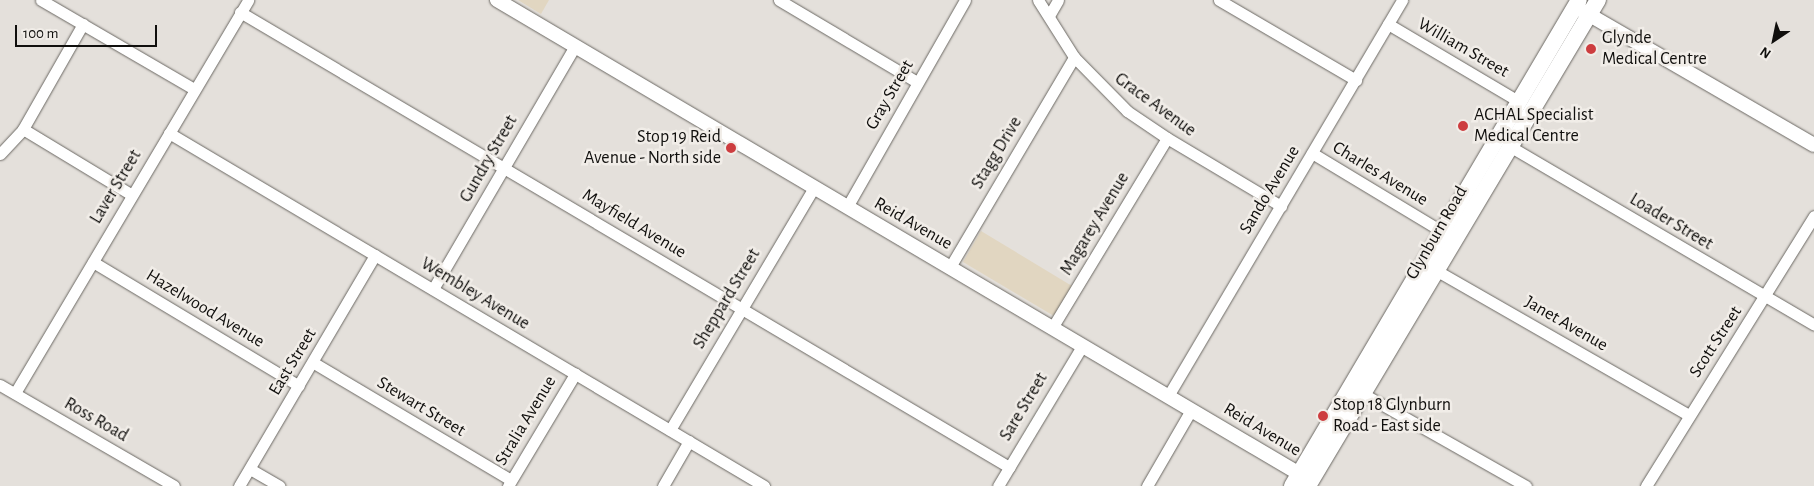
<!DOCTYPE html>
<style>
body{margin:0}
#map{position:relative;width:1814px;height:486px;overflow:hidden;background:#e4e0db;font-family:"Alegreya Sans",sans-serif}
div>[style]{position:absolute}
.commercial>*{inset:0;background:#e1d6c1}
.roads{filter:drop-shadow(0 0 1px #6b6863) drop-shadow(0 0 1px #6b6863)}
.minor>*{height:11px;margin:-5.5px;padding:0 5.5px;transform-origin:5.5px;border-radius:5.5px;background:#fff}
.tertiary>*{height:14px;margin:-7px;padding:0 7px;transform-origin:7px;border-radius:7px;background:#fff}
.secondary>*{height:16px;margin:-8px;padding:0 8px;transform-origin:8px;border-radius:8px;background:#fff}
.dots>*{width:14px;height:14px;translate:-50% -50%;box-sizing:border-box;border:2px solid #f1ede8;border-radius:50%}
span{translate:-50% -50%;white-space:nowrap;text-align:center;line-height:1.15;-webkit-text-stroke:5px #f1ede8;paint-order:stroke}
.poi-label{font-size:18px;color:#100f0d}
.left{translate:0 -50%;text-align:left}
.right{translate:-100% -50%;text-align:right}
.street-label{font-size:18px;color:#100f0d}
.north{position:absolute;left:1749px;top:15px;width:50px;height:50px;-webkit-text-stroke:4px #f1ede8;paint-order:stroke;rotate:214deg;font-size:14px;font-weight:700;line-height:20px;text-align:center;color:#100f0d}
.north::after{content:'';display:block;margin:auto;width:18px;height:22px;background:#100f0d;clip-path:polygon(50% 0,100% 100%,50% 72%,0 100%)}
.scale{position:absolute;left:15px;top:25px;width:142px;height:22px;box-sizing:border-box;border:2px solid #100f0d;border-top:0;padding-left:6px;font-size:15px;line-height:18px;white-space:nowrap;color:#100f0d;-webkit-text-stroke:4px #f1ede8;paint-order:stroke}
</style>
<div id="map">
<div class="commercial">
<i style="clip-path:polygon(518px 0,549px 0,541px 14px)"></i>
<i style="clip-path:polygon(981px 231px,1072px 286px,1054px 316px,963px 262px)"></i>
</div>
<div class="roads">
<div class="minor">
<i style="left:41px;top:0;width:177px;rotate:30.2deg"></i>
<i style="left:779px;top:0;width:161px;rotate:30.7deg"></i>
<i style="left:1038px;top:0;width:67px;rotate:57.7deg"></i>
<i style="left:1074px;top:57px;width:76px;rotate:45.5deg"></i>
<i style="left:1127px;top:111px;width:48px;rotate:34deg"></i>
<i style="left:1167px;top:138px;width:133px;rotate:30.8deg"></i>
<i style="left:1219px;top:0;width:159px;rotate:30.3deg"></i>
<i style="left:240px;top:12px;width:894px;rotate:30.61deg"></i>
<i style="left:1050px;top:14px;width:16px;rotate:-60deg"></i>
<i style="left:1388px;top:24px;width:153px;rotate:30.6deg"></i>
<i style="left:23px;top:129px;width:127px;rotate:31.2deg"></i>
<i style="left:169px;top:133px;width:692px;rotate:30.68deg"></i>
<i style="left:1511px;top:147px;width:351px;rotate:30.4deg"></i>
<i style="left:1312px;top:153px;width:159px;rotate:31.1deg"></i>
<i style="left:0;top:154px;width:34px;rotate:-47deg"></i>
<i style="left:23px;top:129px;width:121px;rotate:-60.3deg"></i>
<i style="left:847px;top:207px;width:238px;rotate:-60.3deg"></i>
<i style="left:93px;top:262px;width:240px;rotate:31deg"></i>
<i style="left:950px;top:267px;width:244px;rotate:-59.4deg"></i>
<i style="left:1432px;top:268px;width:296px;rotate:29.8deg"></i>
<i style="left:433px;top:289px;width:281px;rotate:-59.7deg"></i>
<i style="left:1052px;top:328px;width:222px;rotate:-58.8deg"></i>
<i style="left:314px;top:363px;width:229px;rotate:30.7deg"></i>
<i style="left:0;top:385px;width:201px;rotate:30.1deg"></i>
<i style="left:1358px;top:391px;width:193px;rotate:29.5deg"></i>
<i style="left:15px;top:393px;width:457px;rotate:-59.3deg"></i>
<i style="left:1168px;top:396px;width:460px;rotate:-59.4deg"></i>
<i style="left:670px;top:430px;width:282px;rotate:-59.3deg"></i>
<i style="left:250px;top:469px;width:34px;rotate:30deg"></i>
<i style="left:239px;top:486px;width:268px;rotate:-59.5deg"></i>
<i style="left:508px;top:486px;width:131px;rotate:-59.1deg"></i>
<i style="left:663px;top:486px;width:52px;rotate:-60deg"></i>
<i style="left:998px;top:486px;width:163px;rotate:-59deg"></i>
<i style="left:1147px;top:486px;width:88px;rotate:-59.9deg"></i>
<i style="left:1646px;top:486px;width:318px;rotate:-58.1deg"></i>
</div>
<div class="tertiary">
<i style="left:497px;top:0;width:942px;rotate:30.57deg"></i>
<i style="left:1581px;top:10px;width:269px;rotate:30.1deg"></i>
</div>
<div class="secondary">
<i style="left:1292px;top:486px;width:564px;rotate:-59.44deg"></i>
<i style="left:1308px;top:486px;width:566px;rotate:-59.18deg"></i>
</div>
</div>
<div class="dots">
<i style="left:1591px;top:49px;background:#cd3d3f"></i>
<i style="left:1463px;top:126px;background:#cd3d3f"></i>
<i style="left:731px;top:148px;background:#cd3d3f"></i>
<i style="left:1323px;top:416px;background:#cd3d3f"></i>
</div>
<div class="poi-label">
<span class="left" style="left:1602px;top:49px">Glynde<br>Medical Centre</span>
<span class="left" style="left:1474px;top:126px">ACHAL Specialist<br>Medical Centre</span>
<span class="right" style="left:721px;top:148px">Stop 19 Reid<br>Avenue - North side</span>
<span class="left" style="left:1333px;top:416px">Stop 18 Glynburn<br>Road - East side</span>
</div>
<div class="street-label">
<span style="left:1463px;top:48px;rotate:30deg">William Street</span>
<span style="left:890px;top:95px;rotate:-60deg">Gray Street</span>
<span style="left:1155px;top:105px;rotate:36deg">Grace Avenue</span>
<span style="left:997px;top:153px;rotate:-59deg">Stagg Drive</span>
<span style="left:489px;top:159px;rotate:-60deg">Gundry Street</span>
<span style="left:1380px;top:174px;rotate:31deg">Charles Avenue</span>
<span style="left:116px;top:187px;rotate:-59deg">Laver Street</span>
<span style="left:1270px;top:190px;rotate:-59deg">Sando Avenue</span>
<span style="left:1671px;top:222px;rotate:31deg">Loader Street</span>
<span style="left:634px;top:224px;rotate:31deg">Mayfield Avenue</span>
<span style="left:913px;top:224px;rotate:30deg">Reid Avenue</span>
<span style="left:1095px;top:224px;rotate:-59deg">Magarey Avenue</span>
<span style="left:1437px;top:233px;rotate:-60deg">Glynburn Road</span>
<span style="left:475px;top:294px;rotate:31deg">Wembley Avenue</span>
<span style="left:727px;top:299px;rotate:-59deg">Sheppard Street</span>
<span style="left:205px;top:309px;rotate:31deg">Hazelwood Avenue</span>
<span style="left:1566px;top:324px;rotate:30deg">Janet Avenue</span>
<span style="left:1716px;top:342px;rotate:-57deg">Scott Street</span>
<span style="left:293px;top:362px;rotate:-59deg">East Street</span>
<span style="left:421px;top:407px;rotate:31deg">Stewart Street</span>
<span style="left:1024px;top:407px;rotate:-59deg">Sare Street</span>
<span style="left:96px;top:420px;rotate:30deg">Ross Road</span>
<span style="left:526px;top:421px;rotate:-59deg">Stralia Avenue</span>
<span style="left:1262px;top:430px;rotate:31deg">Reid Avenue</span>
</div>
<div class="north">N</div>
<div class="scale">100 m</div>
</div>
